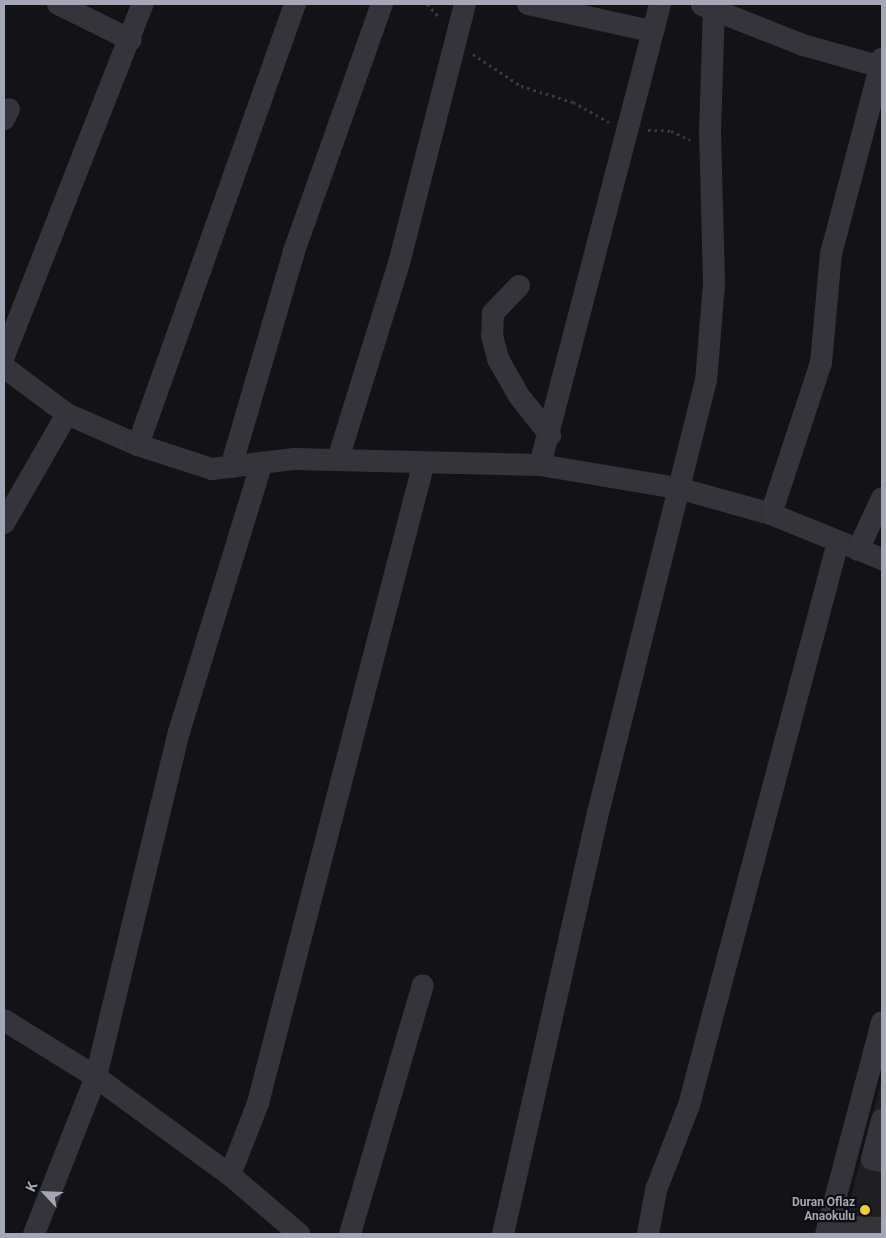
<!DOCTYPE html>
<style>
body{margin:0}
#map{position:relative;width:886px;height:1238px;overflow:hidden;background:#131315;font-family:Roboto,sans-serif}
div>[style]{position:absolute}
.built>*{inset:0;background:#1f1f22}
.path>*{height:3px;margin-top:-1.5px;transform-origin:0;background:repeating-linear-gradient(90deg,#3a3b41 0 2.5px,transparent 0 6.5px)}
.minor>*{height:22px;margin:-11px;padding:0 11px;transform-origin:11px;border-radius:11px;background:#34343a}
.dots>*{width:14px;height:14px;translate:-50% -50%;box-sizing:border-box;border:2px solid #0e0e10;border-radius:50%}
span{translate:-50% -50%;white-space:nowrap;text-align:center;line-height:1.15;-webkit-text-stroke:4.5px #0e0e10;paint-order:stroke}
.poi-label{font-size:12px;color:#a4a7b5;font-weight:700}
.right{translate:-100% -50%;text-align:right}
.frame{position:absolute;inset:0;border:5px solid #a4a7b5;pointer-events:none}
.north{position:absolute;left:20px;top:1168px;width:50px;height:50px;-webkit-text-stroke:4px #0e0e10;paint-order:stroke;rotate:295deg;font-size:14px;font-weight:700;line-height:20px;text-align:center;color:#a4a7b5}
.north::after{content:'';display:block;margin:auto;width:18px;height:22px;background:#a4a7b5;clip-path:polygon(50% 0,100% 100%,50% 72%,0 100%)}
</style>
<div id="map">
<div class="built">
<i style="clip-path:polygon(882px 1079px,882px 1234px,842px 1234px,855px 1180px)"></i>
</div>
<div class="path">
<i style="left:427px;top:4px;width:19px;rotate:47deg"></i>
<i style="left:473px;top:54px;width:58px;rotate:33.7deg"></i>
<i style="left:521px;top:86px;width:54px;rotate:17.1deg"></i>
<i style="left:573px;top:102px;width:41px;rotate:29.1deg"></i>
<i style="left:648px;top:130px;width:23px;rotate:2deg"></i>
<i style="left:671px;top:131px;width:21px;rotate:25deg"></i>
</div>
<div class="minor">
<i style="left:58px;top:4px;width:81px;rotate:26.3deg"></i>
<i style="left:528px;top:4px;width:126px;rotate:12.4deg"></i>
<i style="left:702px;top:5px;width:109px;rotate:21.6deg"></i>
<i style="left:803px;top:45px;width:82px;rotate:15.6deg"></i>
<i style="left:4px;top:119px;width:11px;rotate:-63deg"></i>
<i style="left:519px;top:286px;width:37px;rotate:134deg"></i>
<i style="left:493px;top:313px;width:23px;rotate:92deg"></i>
<i style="left:492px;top:336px;width:24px;rotate:75deg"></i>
<i style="left:498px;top:359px;width:43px;rotate:60.4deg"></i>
<i style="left:519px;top:396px;width:50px;rotate:51.5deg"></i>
<i style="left:4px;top:356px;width:378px;rotate:-68.5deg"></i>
<i style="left:4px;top:367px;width:79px;rotate:36.7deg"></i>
<i style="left:67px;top:414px;width:77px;rotate:23.6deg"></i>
<i style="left:138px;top:445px;width:78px;rotate:18deg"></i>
<i style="left:212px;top:469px;width:83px;rotate:-7deg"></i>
<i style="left:294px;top:459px;width:246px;rotate:1.4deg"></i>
<i style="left:540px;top:465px;width:140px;rotate:9.5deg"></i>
<i style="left:678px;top:488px;width:97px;rotate:15.6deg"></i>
<i style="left:771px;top:514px;width:120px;rotate:22.1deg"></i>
<i style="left:138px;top:445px;width:468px;rotate:-70.4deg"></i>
<i style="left:338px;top:459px;width:205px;rotate:-72.7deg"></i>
<i style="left:399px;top:263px;width:267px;rotate:-75.7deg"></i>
<i style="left:540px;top:465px;width:476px;rotate:-75.4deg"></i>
<i style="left:231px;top:467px;width:225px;rotate:-73.7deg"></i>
<i style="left:294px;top:251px;width:262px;rotate:-70.4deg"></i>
<i style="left:771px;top:514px;width:159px;rotate:-71.7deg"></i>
<i style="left:821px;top:363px;width:109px;rotate:-84.8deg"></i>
<i style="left:831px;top:254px;width:202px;rotate:-75.3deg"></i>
<i style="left:4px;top:523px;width:126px;rotate:-60deg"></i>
<i style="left:858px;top:550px;width:57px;rotate:-65.2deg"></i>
<i style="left:4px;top:1020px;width:108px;rotate:31.8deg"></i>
<i style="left:96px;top:1077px;width:166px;rotate:36.2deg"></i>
<i style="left:230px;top:1175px;width:91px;rotate:40.5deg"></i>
<i style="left:882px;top:1120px;width:40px;rotate:104.4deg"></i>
<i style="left:872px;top:1159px;width:10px;rotate:11deg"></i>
<i style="left:230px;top:1175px;width:77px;rotate:-68.7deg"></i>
<i style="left:258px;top:1103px;width:662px;rotate:-75.48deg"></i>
<i style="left:828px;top:1226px;width:54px;rotate:2.1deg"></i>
<i style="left:34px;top:1234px;width:169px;rotate:-68.5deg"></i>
<i style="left:96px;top:1077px;width:355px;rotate:-76.5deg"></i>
<i style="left:179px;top:732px;width:282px;rotate:-72.9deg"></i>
<i style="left:350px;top:1234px;width:259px;rotate:-73.7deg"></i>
<i style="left:503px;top:1234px;width:432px;rotate:-77.3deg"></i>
<i style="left:598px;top:813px;width:445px;rotate:-76deg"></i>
<i style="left:706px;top:381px;width:98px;rotate:-85.3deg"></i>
<i style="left:714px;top:283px;width:150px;rotate:-91.5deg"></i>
<i style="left:710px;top:133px;width:129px;rotate:-88.2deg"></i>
<i style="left:648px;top:1234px;width:45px;rotate:-79.7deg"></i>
<i style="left:656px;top:1190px;width:91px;rotate:-68.8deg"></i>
<i style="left:689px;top:1105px;width:582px;rotate:-75.18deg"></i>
<i style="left:826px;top:1234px;width:219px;rotate:-75.2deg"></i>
</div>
<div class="dots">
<i style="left:865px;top:1210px;background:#f4cf2c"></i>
</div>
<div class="poi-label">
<span class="right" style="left:855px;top:1210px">Duran Oflaz<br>Anaokulu</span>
</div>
<div class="frame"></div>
<div class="north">K</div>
</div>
